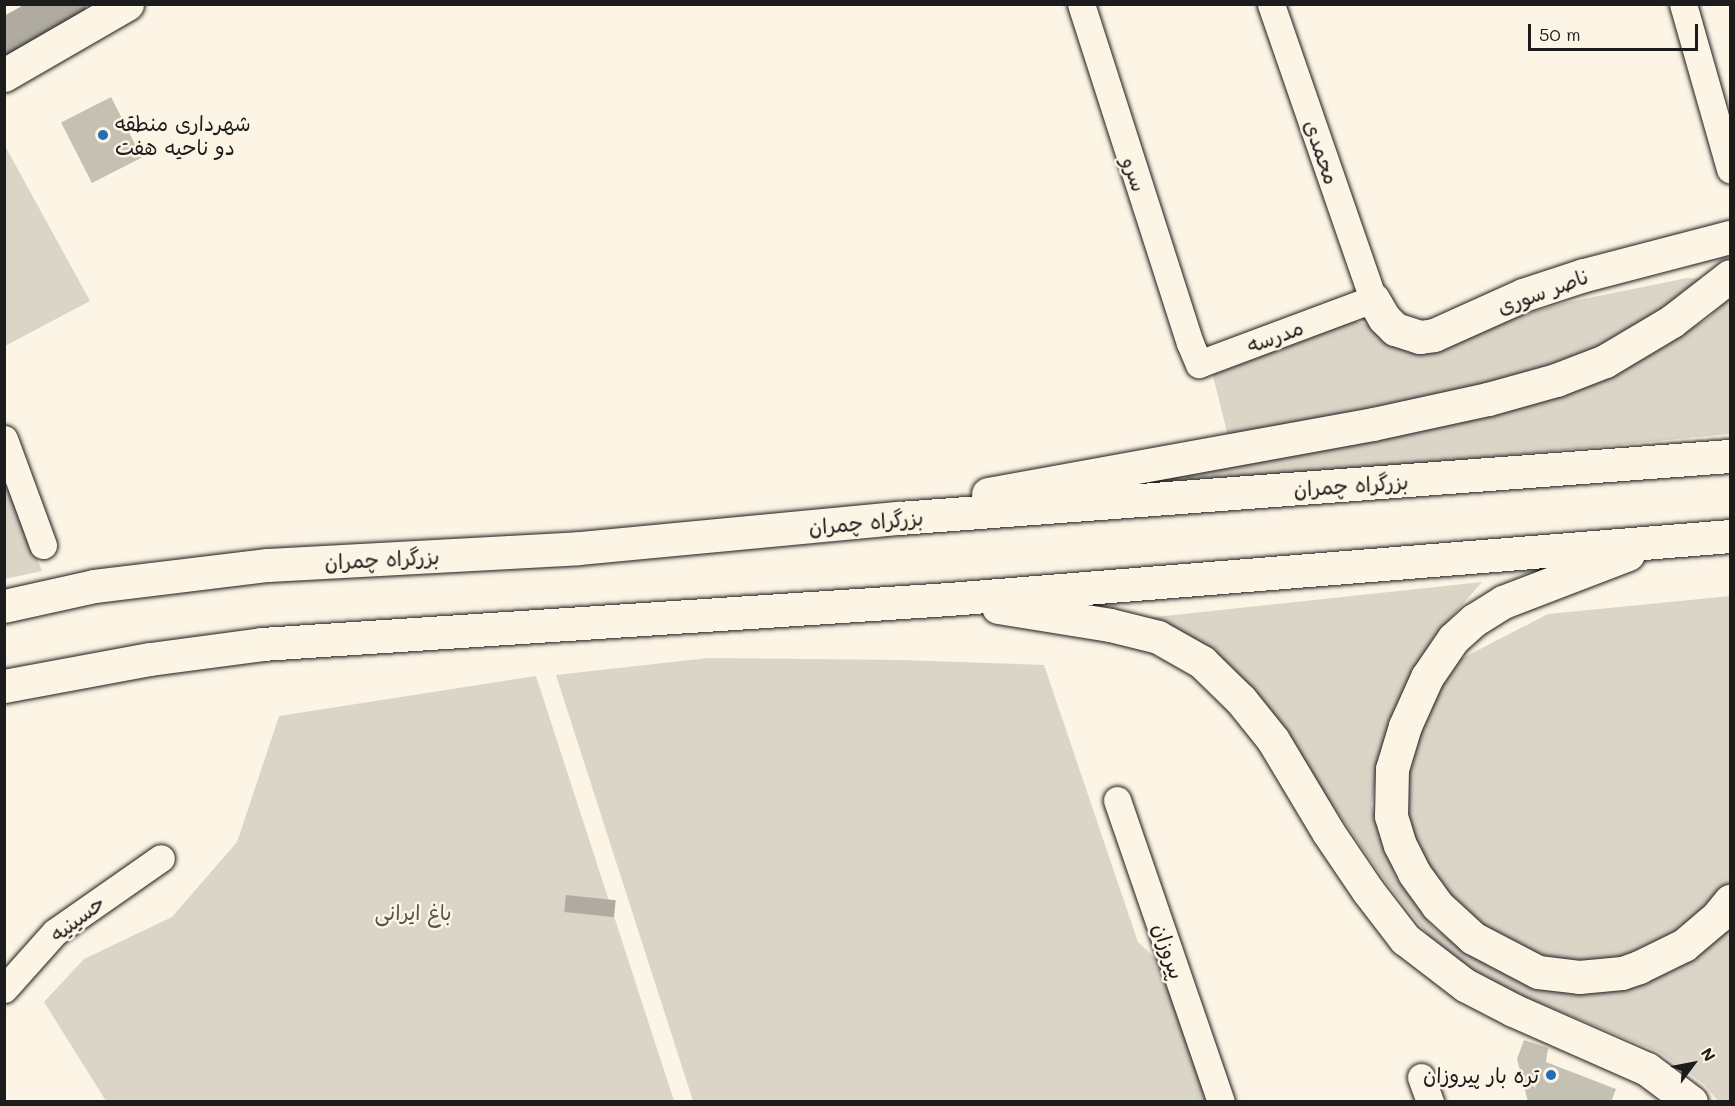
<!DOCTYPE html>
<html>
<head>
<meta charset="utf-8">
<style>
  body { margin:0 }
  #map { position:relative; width:1735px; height:1106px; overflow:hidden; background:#fcf5e5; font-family:Mali,"Playpen Sans Arabic",sans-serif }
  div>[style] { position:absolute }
  .green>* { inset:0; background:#dbd5c8 }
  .water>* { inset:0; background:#b0aba1; transform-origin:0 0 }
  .river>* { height:40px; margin:-20px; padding:0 20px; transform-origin:20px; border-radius:20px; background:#b0aba1 }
  .building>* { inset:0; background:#c4c0b3; transform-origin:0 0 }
  .roads { filter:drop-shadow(0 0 2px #1c1c1c) drop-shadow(0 0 2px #1c1c1c) }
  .street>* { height:27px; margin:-13.5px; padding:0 13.5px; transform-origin:13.5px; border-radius:13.5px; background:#fcf5e5 }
  .secondary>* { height:33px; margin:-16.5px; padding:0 16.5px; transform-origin:16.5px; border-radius:16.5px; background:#fcf5e5 }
  .highway>* { height:33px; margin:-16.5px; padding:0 16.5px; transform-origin:16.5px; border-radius:16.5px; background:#fcf5e5 }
  .dots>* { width:16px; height:16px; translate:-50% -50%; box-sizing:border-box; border:3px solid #fcf5e5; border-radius:50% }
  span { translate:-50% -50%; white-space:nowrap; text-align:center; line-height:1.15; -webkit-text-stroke:5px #fcf5e5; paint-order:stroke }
  .poi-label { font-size:21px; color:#1c1c1c }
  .left { translate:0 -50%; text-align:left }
  .right { translate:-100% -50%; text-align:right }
  .street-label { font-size:21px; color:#1c1c1c }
  .park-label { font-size:21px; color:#555450 }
  .frame { position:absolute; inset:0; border:6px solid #1c1c1c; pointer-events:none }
  .north { position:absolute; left:1663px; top:1034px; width:60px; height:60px; -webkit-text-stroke:4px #fcf5e5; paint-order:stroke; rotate:58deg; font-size:16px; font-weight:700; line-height:24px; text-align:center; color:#1c1c1c }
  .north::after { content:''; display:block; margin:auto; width:21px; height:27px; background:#1c1c1c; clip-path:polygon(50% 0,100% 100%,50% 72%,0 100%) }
  .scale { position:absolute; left:1528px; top:24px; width:170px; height:27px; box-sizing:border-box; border:3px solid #1c1c1c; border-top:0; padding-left:8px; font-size:18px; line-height:21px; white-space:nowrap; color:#1c1c1c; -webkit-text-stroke:4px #fcf5e5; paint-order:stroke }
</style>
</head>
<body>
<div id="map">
  <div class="green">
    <i style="clip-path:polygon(4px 144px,90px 301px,5px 346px,4px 346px)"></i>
    <i style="clip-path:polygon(1687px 278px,1706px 279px,1590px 355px,1475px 387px,1228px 436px,1213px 376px,1214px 365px,1345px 319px,1373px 326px,1499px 322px,1564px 303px)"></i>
    <i style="clip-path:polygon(1730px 298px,1730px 434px,1364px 469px,1184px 480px,1194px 465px,1664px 343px,1706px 320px)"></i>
    <i style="clip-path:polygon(4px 473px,42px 571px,5px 579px,4px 579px)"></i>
    <i style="clip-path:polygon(1482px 582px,1434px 637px,1407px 682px,1384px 739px,1371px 805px,1396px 877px,1434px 929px,1501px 972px,1557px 985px,1730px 918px,1730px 1101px,1718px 1101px,1705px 1085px,1659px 1052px,1498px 986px,1441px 951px,1386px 882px,1250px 686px,1219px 655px,1146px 618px)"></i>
    <i style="clip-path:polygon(1730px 596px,1730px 881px,1720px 898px,1668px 943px,1613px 965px,1554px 967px,1504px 944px,1460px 910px,1424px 861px,1405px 816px,1408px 751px,1434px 690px,1457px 661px,1548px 614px)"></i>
    <i style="clip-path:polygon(708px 658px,901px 660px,1044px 665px,1138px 942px,1164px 966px,1209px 1101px,693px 1101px,556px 675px)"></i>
    <i style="clip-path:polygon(536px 676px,674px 1101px,106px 1101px,44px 1002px,84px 959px,172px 917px,237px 842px,279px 716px)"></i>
  </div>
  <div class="water">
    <i style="left:566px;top:895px;width:50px;height:17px;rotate:6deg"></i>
  </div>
  <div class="river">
    <i style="left:4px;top:39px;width:71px;rotate:-29.4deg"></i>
  </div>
  <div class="building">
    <i style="left:111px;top:97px;width:68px;height:56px;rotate:63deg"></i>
    <i style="clip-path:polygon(1524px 1040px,1548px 1048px,1546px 1062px,1616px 1089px,1611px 1102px,1528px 1102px,1517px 1059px)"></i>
  </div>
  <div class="roads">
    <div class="street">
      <i style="left:1081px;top:4px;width:356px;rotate:72.2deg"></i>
      <i style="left:1190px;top:343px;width:23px;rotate:67deg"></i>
      <i style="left:1199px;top:364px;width:186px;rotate:-20.5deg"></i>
      <i style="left:1373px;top:299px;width:312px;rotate:-109.1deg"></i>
      <i style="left:1683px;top:4px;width:172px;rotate:74.1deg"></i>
      <i style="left:4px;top:439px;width:113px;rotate:69.8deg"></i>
      <i style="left:1117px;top:800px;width:319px;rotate:71deg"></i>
      <i style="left:4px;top:989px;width:76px;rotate:-48.2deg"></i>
      <i style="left:55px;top:932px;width:129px;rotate:-34.9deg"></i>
      <i style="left:1421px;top:1077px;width:27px;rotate:70deg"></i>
    </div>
    <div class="secondary">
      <i style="left:4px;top:75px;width:142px;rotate:-30deg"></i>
      <i style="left:1373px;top:299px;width:22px;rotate:60deg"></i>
      <i style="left:1384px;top:318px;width:16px;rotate:45deg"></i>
      <i style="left:1395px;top:329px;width:26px;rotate:18deg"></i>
      <i style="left:1420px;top:337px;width:14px;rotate:-8deg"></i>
      <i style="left:1434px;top:335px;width:98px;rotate:-24.2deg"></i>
      <i style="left:1523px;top:295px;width:64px;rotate:-18.2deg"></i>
      <i style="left:1584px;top:275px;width:151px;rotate:-14.6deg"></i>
    </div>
    <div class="highway">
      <i style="left:988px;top:494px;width:391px;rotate:-10.3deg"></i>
      <i style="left:1373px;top:424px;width:118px;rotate:-12.3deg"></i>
      <i style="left:1488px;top:399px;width:71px;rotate:-15.6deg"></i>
      <i style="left:1556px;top:380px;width:53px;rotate:-21.2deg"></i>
      <i style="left:1605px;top:361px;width:78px;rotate:-30.8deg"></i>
      <i style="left:1672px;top:321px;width:73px;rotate:-37.8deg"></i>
      <i style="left:1628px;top:554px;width:134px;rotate:159deg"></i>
      <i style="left:1503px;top:602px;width:34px;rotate:148deg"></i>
      <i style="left:1474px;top:620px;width:28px;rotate:138deg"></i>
      <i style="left:1453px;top:639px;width:46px;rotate:124.4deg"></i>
      <i style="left:1427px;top:677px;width:54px;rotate:114.2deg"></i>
      <i style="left:1405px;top:726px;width:45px;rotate:106.8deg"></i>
      <i style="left:1392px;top:769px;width:47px;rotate:91.2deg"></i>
      <i style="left:1391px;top:816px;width:30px;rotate:73deg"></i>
      <i style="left:1400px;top:845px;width:31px;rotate:63deg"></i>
      <i style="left:1414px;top:873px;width:39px;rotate:54deg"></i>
      <i style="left:1437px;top:905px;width:49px;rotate:42.5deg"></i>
      <i style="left:1473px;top:938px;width:73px;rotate:27.6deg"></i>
      <i style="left:1538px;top:972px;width:41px;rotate:7deg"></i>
      <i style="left:1579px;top:977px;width:43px;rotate:-5.3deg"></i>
      <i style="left:1622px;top:973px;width:18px;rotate:-19deg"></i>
      <i style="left:1639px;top:967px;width:50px;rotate:-26.1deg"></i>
      <i style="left:1684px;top:945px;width:43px;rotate:-40.3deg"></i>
      <i style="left:1717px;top:917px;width:21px;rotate:-51deg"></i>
      <i style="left:4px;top:606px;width:92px;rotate:-12.5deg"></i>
      <i style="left:94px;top:586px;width:175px;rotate:-6.9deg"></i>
      <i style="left:268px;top:565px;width:311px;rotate:-3.1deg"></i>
      <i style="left:579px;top:548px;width:321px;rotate:-5.4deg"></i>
      <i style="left:899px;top:518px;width:833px;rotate:-4.27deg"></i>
      <i style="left:998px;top:607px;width:113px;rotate:9.1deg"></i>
      <i style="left:1110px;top:625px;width:49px;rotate:14deg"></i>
      <i style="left:1158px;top:637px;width:51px;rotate:29.6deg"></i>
      <i style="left:1202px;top:662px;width:54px;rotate:44.3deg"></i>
      <i style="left:1241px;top:700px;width:51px;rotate:51.3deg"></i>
      <i style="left:1273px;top:740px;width:107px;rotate:59.1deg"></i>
      <i style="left:1328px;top:832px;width:71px;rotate:55.9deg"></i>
      <i style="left:1368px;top:891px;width:61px;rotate:52.4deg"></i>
      <i style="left:1405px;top:939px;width:76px;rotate:37.5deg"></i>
      <i style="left:1465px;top:985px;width:54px;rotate:27.5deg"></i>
      <i style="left:1513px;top:1010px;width:146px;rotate:23.8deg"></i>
      <i style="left:1647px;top:1069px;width:55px;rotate:36.9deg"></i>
      <i style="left:4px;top:686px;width:148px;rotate:-10.5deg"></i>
      <i style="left:150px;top:659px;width:113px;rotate:-7.6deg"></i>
      <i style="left:262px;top:644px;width:688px;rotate:-3.75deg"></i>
      <i style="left:949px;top:599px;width:784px;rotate:-4.61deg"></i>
    </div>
  </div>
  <div class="dots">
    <i style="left:103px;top:135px;background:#1f6fb2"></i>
    <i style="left:1551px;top:1075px;background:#1f6fb2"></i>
  </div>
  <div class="poi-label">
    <span class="left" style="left:115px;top:135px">شهرداری منطقه<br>دو ناحیه هفت</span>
    <span class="right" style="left:1539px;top:1075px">تره بار پیروزان</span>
  </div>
  <div class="street-label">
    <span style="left:1322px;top:152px;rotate:71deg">محمدی</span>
    <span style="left:1135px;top:174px;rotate:72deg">سرو</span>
    <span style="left:1543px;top:291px;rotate:-20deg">ناصر سوری</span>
    <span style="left:1275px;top:336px;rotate:-20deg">مدرسه</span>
    <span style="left:1351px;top:485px;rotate:-4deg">بزرگراه چمران</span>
    <span style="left:866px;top:522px;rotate:-5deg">بزرگراه چمران</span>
    <span style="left:382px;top:559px;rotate:-3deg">بزرگراه چمران</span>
    <span style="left:77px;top:918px;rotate:-37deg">حسینیه</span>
    <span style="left:1169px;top:951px;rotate:71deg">پیروزان</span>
  </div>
  <div class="park-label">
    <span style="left:413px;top:912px">باغ ایرانی</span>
  </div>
  <div class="frame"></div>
  <div class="north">N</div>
  <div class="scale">50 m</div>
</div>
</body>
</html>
